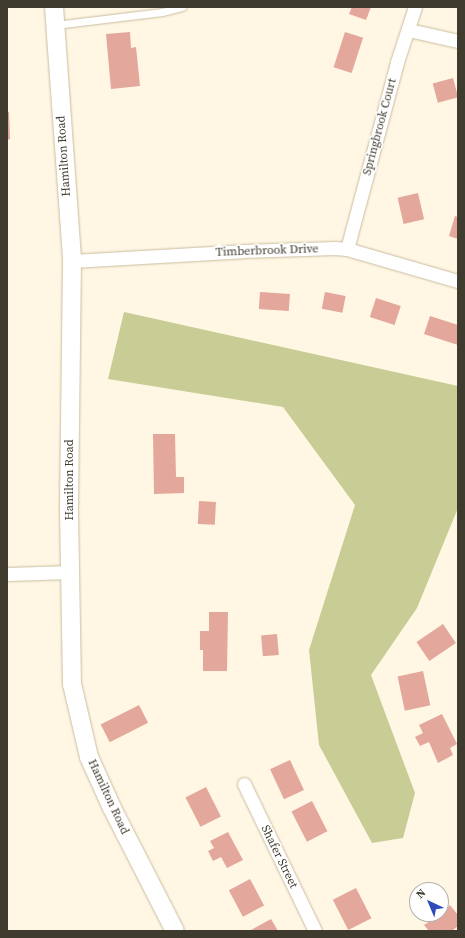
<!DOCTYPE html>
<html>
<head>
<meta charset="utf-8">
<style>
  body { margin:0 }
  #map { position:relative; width:465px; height:938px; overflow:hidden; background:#fff7e4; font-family:"Source Serif 4",serif }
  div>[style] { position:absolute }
  .forest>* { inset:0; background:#c8cd95 }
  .building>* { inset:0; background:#e3a79b; transform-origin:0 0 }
  .roads { filter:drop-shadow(0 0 1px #cabd9f) drop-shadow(0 0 1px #cabd9f) }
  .lane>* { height:7px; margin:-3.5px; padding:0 3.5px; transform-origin:3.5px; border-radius:3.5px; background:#fff }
  .street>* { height:13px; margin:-6.5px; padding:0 6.5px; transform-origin:6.5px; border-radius:6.5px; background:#fff }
  .secondary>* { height:18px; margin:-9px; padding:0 9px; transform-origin:9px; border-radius:9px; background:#fff }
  span { translate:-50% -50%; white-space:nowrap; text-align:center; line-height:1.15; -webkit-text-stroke:3.5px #fff; paint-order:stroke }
  .street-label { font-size:12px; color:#403b2f }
  .frame { position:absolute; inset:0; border:8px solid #403b2f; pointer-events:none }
  .north { position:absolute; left:409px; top:882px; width:40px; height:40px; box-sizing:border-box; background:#fff; border:1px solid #b3b1ac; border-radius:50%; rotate:316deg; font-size:11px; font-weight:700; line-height:16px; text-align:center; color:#403b2f }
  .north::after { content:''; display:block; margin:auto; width:14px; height:18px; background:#314abb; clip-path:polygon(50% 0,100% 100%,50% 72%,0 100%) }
</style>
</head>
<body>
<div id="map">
  <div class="forest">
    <i style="clip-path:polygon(124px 312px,458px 386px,458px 508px,417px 608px,371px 675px,415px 793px,403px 838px,372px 843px,319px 745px,309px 650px,355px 505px,283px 407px,108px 379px)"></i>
  </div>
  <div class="building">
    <i style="clip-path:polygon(352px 7px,371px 7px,366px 20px,349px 14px)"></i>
    <i style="clip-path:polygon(130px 32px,131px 48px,136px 47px,140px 86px,111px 89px,106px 34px)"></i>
    <i style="left:345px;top:32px;width:19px;height:37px;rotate:18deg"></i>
    <i style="left:453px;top:78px;width:20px;height:21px;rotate:75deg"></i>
    <i style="clip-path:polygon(7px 112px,9px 112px,10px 139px,7px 140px)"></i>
    <i style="left:418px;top:193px;width:27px;height:21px;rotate:77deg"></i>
    <i style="clip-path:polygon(455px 216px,458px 217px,458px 239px,449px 236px)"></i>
    <i style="left:260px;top:292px;width:30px;height:17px;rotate:4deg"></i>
    <i style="left:325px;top:292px;width:21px;height:17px;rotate:11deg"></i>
    <i style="left:376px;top:298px;width:26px;height:20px;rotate:18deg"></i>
    <i style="clip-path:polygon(430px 316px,458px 325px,458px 345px,424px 334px)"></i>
    <i style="clip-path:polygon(153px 434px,175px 434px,176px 477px,184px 477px,184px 493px,154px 494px)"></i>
    <i style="left:199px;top:501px;width:17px;height:23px;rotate:3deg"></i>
    <i style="clip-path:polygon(209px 612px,228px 612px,227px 671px,203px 671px,203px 650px,200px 650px,200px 631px,209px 631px)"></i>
    <i style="left:443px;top:624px;width:23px;height:32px;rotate:56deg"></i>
    <i style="left:277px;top:634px;width:21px;height:16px;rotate:85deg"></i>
    <i style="left:423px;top:671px;width:35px;height:26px;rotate:78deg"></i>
    <i style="left:139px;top:705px;width:20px;height:43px;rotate:63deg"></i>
    <i style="clip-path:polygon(442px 714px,457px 744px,450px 748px,453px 755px,438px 763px,429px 742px,420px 746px,415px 737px,423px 733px,419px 725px)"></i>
    <i style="left:290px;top:760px;width:33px;height:22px;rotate:65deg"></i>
    <i style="left:206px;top:787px;width:33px;height:23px;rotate:63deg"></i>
    <i style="left:312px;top:801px;width:34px;height:23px;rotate:63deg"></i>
    <i style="clip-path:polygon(228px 832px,243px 860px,227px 868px,221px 857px,213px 861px,208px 851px,214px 848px,210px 841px)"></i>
    <i style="left:250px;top:879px;width:30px;height:24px;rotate:62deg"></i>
    <i style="left:356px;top:888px;width:34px;height:26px;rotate:63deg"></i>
    <i style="clip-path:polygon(450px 905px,458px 915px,458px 926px,452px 931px,429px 931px,424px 925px,441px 914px)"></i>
    <i style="clip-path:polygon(271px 919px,278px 931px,249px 931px)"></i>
  </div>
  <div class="roads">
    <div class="lane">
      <i style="left:55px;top:25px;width:108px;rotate:-6.9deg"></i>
      <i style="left:162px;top:12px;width:21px;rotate:-14deg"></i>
    </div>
    <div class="street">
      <i style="left:409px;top:30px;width:50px;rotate:12.7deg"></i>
      <i style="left:347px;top:249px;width:194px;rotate:-75deg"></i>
      <i style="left:397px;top:62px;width:58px;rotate:-71.9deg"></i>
      <i style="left:72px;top:261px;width:171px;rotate:-3.3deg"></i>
      <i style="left:243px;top:251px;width:92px;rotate:-1.9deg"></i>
      <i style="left:335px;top:248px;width:12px;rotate:5deg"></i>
      <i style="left:347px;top:249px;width:116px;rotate:16.1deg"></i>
      <i style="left:7px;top:574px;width:64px;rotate:-1.8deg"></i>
      <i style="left:244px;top:784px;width:163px;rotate:64.2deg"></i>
    </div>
    <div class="secondary">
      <i style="left:54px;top:7px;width:255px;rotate:85.9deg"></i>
      <i style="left:72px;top:261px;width:251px;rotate:90.7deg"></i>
      <i style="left:69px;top:512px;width:172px;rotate:89deg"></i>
      <i style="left:72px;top:684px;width:75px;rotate:76.9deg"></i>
      <i style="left:89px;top:757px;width:56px;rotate:65.7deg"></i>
      <i style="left:112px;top:808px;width:138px;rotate:62.9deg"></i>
    </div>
  </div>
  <div class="street-label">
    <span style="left:380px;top:127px;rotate:-75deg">Springbrook Court</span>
    <span style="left:64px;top:156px;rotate:-94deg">Hamilton Road</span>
    <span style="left:267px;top:251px;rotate:-2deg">Timberbrook Drive</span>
    <span style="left:70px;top:480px;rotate:-90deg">Hamilton Road</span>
    <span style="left:108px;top:797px;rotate:65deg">Hamilton Road</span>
    <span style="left:279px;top:857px;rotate:64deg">Shafer Street</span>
  </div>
  <div class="frame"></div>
  <div class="north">N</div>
</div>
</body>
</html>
